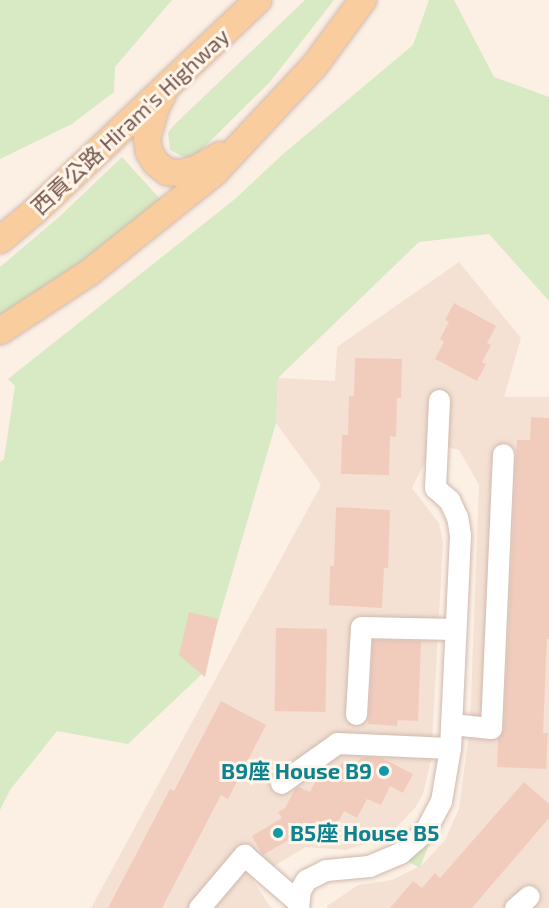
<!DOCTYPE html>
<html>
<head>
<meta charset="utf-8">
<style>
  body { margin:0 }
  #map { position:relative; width:549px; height:908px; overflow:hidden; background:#fcf0e5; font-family:"Exo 2","Noto Sans TC",sans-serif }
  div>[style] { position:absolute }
  .residential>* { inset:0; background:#f4e1d3 }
  .green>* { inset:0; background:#d7eac3 }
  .building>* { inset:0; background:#f1ccbd; transform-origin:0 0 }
  .roads { filter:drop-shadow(0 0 2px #d0b9ae) drop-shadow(0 0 2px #d0b9ae) }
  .minor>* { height:21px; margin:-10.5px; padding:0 10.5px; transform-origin:10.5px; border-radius:10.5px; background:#fff }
  .major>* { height:26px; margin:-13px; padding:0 13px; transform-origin:13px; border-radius:13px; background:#facd9e }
  .dots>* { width:16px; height:16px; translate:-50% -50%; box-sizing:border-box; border:3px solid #fff5eb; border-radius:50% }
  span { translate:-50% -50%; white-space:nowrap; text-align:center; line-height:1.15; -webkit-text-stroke:6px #fff5eb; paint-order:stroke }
  .street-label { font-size:22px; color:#75554a }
  .culture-label { font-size:22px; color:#0d838f; font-weight:700 }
  .right { translate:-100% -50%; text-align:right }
  .left { translate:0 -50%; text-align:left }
</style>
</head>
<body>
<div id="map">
  <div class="residential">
    <i style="clip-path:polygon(459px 262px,521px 338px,504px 397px,549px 397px,549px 908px,327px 908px,327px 906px,358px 885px,392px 880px,422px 865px,445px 840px,459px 809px,470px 726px,479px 485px,459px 450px,447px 447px,429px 454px,412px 488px,439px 523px,443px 542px,431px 761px,423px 794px,415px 808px,392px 832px,378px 840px,346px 850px,306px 847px,252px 879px,271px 908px,91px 908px,321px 485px,276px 423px,278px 378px,335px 381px,337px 347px)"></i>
  </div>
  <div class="green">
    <i style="clip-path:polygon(0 0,172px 0,115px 67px,114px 92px,72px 124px,0 159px)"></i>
    <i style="clip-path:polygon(305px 0,334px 0,270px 82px,195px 156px,186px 158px,170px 150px,168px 133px,173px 126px)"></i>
    <i style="clip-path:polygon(429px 0,454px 0,494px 77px,549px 97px,549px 301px,489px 234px,419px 242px,278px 378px,276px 423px,203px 673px,128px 744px,57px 731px,10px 790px,0 810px,0 462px,4px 459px,15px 386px,8px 379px,235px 199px,283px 154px,413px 45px)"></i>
    <i style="clip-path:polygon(122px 157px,162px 201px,63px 278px,0 318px,0 267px,59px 217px)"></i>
    <i style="clip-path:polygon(405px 835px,430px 841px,420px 868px,401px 858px)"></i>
  </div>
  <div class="building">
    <i style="clip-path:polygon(454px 303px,496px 326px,487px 343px,491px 345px,482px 362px,486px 364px,477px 381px,435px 359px,444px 342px,440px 339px,449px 322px,445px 320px)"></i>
    <i style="clip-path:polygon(355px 358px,402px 359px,401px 398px,397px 398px,396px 437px,390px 436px,389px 475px,341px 474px,342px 435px,348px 435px,349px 396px,354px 396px)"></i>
    <i style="clip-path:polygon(531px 417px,549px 418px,549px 639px,547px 639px,543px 733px,548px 733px,546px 769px,497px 767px,498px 738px,504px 729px,517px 440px,530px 440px)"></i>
    <i style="clip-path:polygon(336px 507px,390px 510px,388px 568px,384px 568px,382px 608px,329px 605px,330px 566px,334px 566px)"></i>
    <i style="clip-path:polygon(189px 612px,218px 619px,205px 677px,179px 655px)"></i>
    <i style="left:276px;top:628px;width:51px;height:83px;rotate:1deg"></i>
    <i style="clip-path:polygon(373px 640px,421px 641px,418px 721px,398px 720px,397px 726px,368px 724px)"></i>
    <i style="clip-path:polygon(221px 701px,266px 725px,228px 799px,221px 795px,162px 908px,108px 908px,170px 789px,174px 791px)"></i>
    <i style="clip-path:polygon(361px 757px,382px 758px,413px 774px,403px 793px,390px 786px,381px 805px,367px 799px,357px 818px,344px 811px,334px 830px,319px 822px,263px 855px,252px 836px,282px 818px,278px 812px,285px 808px,295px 789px,298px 787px,310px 792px,319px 774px,333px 780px,343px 761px,355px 768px)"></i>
    <i style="clip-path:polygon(524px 782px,549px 804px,549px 818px,472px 908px,390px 908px,413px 881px,422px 888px,435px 873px,440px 878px)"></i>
  </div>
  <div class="roads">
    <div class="minor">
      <i style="left:356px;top:714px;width:87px;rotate:-86.7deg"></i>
      <i style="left:361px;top:627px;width:94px;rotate:1.2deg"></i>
      <i style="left:451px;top:724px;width:40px;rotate:5.7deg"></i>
      <i style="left:491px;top:728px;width:274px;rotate:-87.5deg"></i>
      <i style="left:281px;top:783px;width:69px;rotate:-35.5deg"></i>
      <i style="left:337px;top:743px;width:113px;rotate:2.5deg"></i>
      <i style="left:199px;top:908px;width:70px;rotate:-49.7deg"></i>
      <i style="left:244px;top:855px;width:70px;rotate:41deg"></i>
      <i style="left:298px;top:908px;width:18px;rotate:-84deg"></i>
      <i style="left:300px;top:890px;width:12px;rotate:-59deg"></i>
      <i style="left:306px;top:880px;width:22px;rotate:-27deg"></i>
      <i style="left:326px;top:870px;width:43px;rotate:-5.3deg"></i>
      <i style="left:369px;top:866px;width:34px;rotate:-23deg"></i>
      <i style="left:400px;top:853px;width:33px;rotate:-41deg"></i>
      <i style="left:425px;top:831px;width:34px;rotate:-62deg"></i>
      <i style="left:441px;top:801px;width:54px;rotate:-80.4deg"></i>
      <i style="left:450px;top:748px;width:213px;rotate:-87.3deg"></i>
      <i style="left:460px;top:535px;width:18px;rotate:-99deg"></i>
      <i style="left:457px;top:517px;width:19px;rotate:-115deg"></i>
      <i style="left:449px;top:500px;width:18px;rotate:-139deg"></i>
      <i style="left:435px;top:488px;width:88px;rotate:-87.4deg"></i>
      <i style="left:515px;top:908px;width:18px;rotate:-41deg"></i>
    </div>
    <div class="major">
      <i style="left:162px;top:96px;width:13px;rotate:119deg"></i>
      <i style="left:156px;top:107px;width:32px;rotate:106deg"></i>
      <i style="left:147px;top:138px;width:14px;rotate:82deg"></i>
      <i style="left:149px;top:152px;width:13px;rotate:58deg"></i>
      <i style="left:156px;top:163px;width:14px;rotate:39deg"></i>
      <i style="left:167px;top:172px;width:14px;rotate:4deg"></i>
      <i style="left:181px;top:173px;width:16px;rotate:-15deg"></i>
      <i style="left:196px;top:169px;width:28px;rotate:-30deg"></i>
      <i style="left:0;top:240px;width:45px;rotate:-39.6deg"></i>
      <i style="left:35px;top:211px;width:307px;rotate:-43.4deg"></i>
      <i style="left:0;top:331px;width:108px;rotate:-33.2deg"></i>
      <i style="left:90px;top:272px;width:159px;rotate:-38.6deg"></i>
      <i style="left:214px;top:173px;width:148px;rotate:-46.9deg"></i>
      <i style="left:315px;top:65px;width:81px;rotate:-53.6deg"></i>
    </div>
  </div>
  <div class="dots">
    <i style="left:384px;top:771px;background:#0f9aa8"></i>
    <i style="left:278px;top:833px;background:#0f9aa8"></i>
  </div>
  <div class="street-label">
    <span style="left:130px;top:121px;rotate:-43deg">西貢公路 Hiram's Highway</span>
  </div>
  <div class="culture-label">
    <span class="right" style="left:372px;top:771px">B9座 House B9</span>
    <span class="left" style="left:290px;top:833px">B5座 House B5</span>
  </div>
</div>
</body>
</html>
